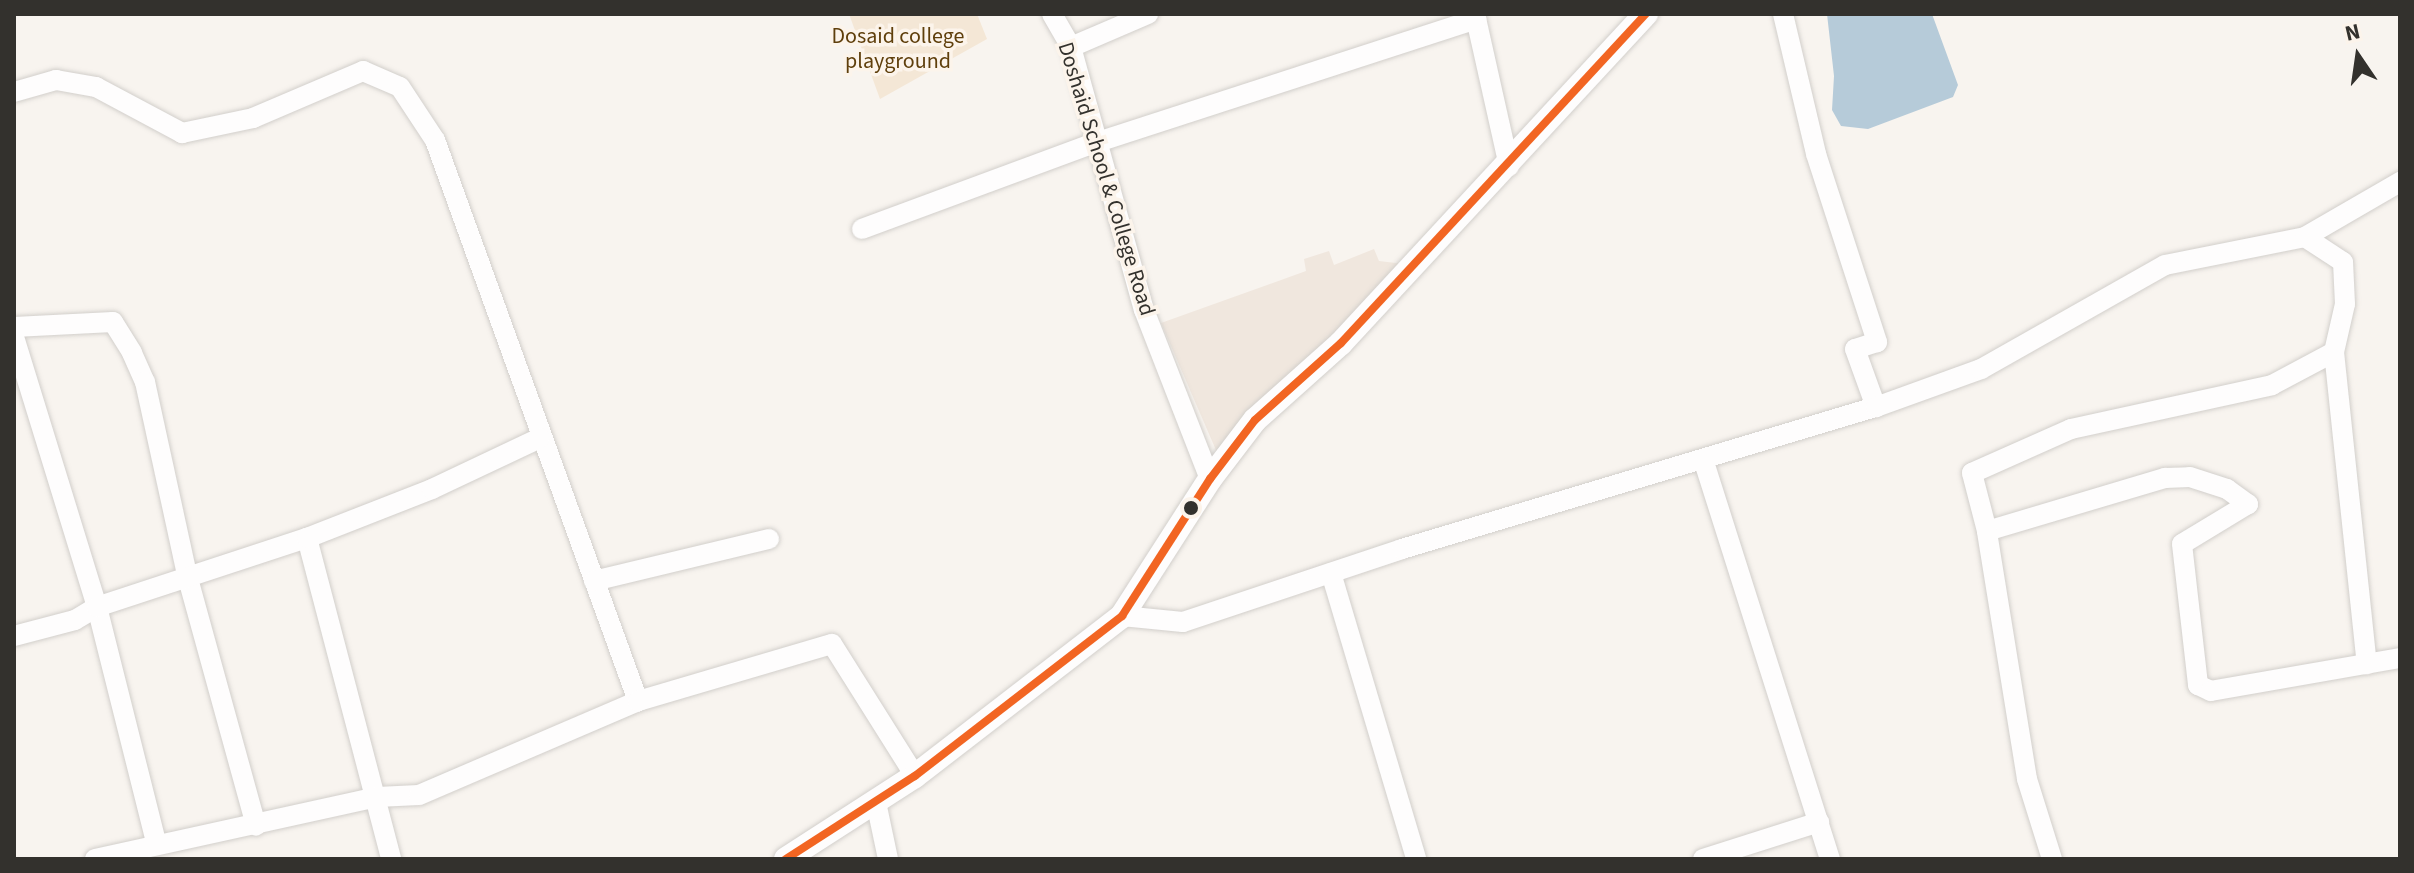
<!DOCTYPE html>
<html>
<head>
<meta charset="utf-8">
<style>
  body { margin:0 }
  #map { position:relative; width:2414px; height:873px; overflow:hidden; background:#f8f4ef; font-family:"Source Sans 3",sans-serif }
  div>[style] { position:absolute }
  .built>* { inset:0; background:#f0e7de }
  .green>* { inset:0; background:#f4e7d6 }
  .water>* { inset:0; background:#b6cbd9 }
  .roads { filter:drop-shadow(0 0 2px #d2cfcb) drop-shadow(0 0 2px #d2cfcb) }
  .minor>* { height:20px; margin:-10px; padding:0 10px; transform-origin:10px; border-radius:10px; background:#fefdfd }
  .major>* { height:24px; margin:-12px; padding:0 12px; transform-origin:12px; border-radius:12px; background:#fefdfd }
  .bus-1>* { height:8px; margin:-4px; padding:0 4px; transform-origin:4px; border-radius:4px; background:#f26522 }
  .dots>* { width:22px; height:22px; translate:-50% -50%; box-sizing:border-box; border:4px solid #fcf4eb; border-radius:50% }
  span { translate:-50% -50%; white-space:nowrap; text-align:center; line-height:1.15; -webkit-text-stroke:7px #fcf4eb; paint-order:stroke }
  .park-label { font-size:22px; color:#5f3f0c }
  .street-label { font-size:22px; color:#33312d }
  .frame { position:absolute; inset:0; border:16px solid #33312d; pointer-events:none }
  .north { position:absolute; left:2318px; top:16px; width:80px; height:80px; -webkit-text-stroke:6px #fcf4eb; paint-order:stroke; rotate:347deg; font-size:22px; font-weight:700; line-height:32px; text-align:center; color:#33312d }
  .north::after { content:''; display:block; margin:auto; width:28px; height:36px; background:#33312d; clip-path:polygon(50% 0,100% 100%,50% 72%,0 100%) }
</style>
</head>
<body>
<div id="map">
  <div class="built">
    <i style="clip-path:polygon(1374px 249px,1379px 261px,1404px 264px,1222px 464px,1161px 323px,1306px 271px,1304px 259px,1329px 251px,1334px 265px)"></i>
  </div>
  <div class="green">
    <i style="clip-path:polygon(849px 14px,977px 14px,987px 39px,880px 99px)"></i>
  </div>
  <div class="water">
    <i style="clip-path:polygon(1827px 14px,1932px 14px,1958px 85px,1953px 97px,1868px 129px,1841px 126px,1832px 110px,1834px 76px)"></i>
  </div>
  <div class="roads">
    <div class="minor">
      <i style="left:1052px;top:14px;width:38px;rotate:60deg"></i>
      <i style="left:1071px;top:47px;width:273px;rotate:74.5deg"></i>
      <i style="left:1144px;top:310px;width:181px;rotate:68.7deg"></i>
      <i style="left:1475px;top:14px;width:156px;rotate:77.4deg"></i>
      <i style="left:1783px;top:14px;width:144px;rotate:76.7deg"></i>
      <i style="left:1816px;top:154px;width:198px;rotate:72deg"></i>
      <i style="left:1877px;top:342px;width:23px;rotate:162deg"></i>
      <i style="left:1855px;top:349px;width:62px;rotate:70.1deg"></i>
      <i style="left:1071px;top:47px;width:84px;rotate:-23.2deg"></i>
      <i style="left:14px;top:92px;width:44px;rotate:-15.9deg"></i>
      <i style="left:56px;top:80px;width:41px;rotate:9.9deg"></i>
      <i style="left:96px;top:87px;width:98px;rotate:28.1deg"></i>
      <i style="left:182px;top:133px;width:73px;rotate:-11.9deg"></i>
      <i style="left:253px;top:118px;width:120px;rotate:-23.1deg"></i>
      <i style="left:363px;top:71px;width:40px;rotate:23.4deg"></i>
      <i style="left:400px;top:87px;width:64px;rotate:56.6deg"></i>
      <i style="left:435px;top:140px;width:597px;rotate:70.11deg"></i>
      <i style="left:862px;top:229px;width:248px;rotate:-20.3deg"></i>
      <i style="left:1095px;top:143px;width:401px;rotate:-18deg"></i>
      <i style="left:14px;top:327px;width:99px;rotate:-2.9deg"></i>
      <i style="left:113px;top:322px;width:36px;rotate:58deg"></i>
      <i style="left:132px;top:353px;width:32px;rotate:66deg"></i>
      <i style="left:145px;top:382px;width:198px;rotate:77.7deg"></i>
      <i style="left:187px;top:575px;width:260px;rotate:74.6deg"></i>
      <i style="left:14px;top:337px;width:282px;rotate:72.9deg"></i>
      <i style="left:97px;top:607px;width:242px;rotate:75.9deg"></i>
      <i style="left:2334px;top:352px;width:314px;rotate:84deg"></i>
      <i style="left:1704px;top:462px;width:417px;rotate:72.4deg"></i>
      <i style="left:1987px;top:531px;width:186px;rotate:-16.6deg"></i>
      <i style="left:2165px;top:478px;width:25px;rotate:-2deg"></i>
      <i style="left:2190px;top:477px;width:39px;rotate:18deg"></i>
      <i style="left:2227px;top:489px;width:26px;rotate:36deg"></i>
      <i style="left:2248px;top:504px;width:77px;rotate:148.8deg"></i>
      <i style="left:2182px;top:544px;width:142px;rotate:83.5deg"></i>
      <i style="left:2198px;top:685px;width:14px;rotate:25deg"></i>
      <i style="left:2211px;top:691px;width:192px;rotate:-9.9deg"></i>
      <i style="left:307px;top:538px;width:332px;rotate:75.3deg"></i>
      <i style="left:1331px;top:573px;width:298px;rotate:73.4deg"></i>
      <i style="left:594px;top:581px;width:180px;rotate:-13.5deg"></i>
      <i style="left:1122px;top:616px;width:61px;rotate:5.6deg"></i>
      <i style="left:1183px;top:622px;width:231px;rotate:-18.4deg"></i>
      <i style="left:1402px;top:549px;width:495px;rotate:-16.7deg"></i>
      <i style="left:1876px;top:407px;width:112px;rotate:-19.9deg"></i>
      <i style="left:1981px;top:369px;width:211px;rotate:-29.5deg"></i>
      <i style="left:2165px;top:265px;width:143px;rotate:-11.3deg"></i>
      <i style="left:2305px;top:237px;width:110px;rotate:-30.1deg"></i>
      <i style="left:14px;top:636px;width:63px;rotate:-14.7deg"></i>
      <i style="left:75px;top:620px;width:26px;rotate:-31deg"></i>
      <i style="left:97px;top:607px;width:221px;rotate:-18.2deg"></i>
      <i style="left:307px;top:538px;width:134px;rotate:-21.4deg"></i>
      <i style="left:432px;top:489px;width:119px;rotate:-25.3deg"></i>
      <i style="left:876px;top:802px;width:58px;rotate:78.1deg"></i>
      <i style="left:95px;top:859px;width:289px;rotate:-12.4deg"></i>
      <i style="left:377px;top:797px;width:42px;rotate:-2.7deg"></i>
      <i style="left:419px;top:795px;width:238px;rotate:-23.2deg"></i>
      <i style="left:638px;top:701px;width:202px;rotate:-16.4deg"></i>
      <i style="left:832px;top:644px;width:156px;rotate:57.8deg"></i>
      <i style="left:1703px;top:859px;width:122px;rotate:-17.7deg"></i>
      <i style="left:2052px;top:859px;width:84px;rotate:-107.4deg"></i>
      <i style="left:2027px;top:779px;width:251px;rotate:-99.2deg"></i>
      <i style="left:1987px;top:531px;width:60px;rotate:-104.5deg"></i>
      <i style="left:1972px;top:473px;width:108px;rotate:-24deg"></i>
      <i style="left:2071px;top:429px;width:206px;rotate:-12.3deg"></i>
      <i style="left:2272px;top:385px;width:70px;rotate:-28deg"></i>
      <i style="left:2334px;top:352px;width:49px;rotate:-77.1deg"></i>
      <i style="left:2345px;top:304px;width:42px;rotate:-92.7deg"></i>
      <i style="left:2343px;top:262px;width:45px;rotate:-146.7deg"></i>
    </div>
    <div class="major">
      <i style="left:786px;top:859px;width:153px;rotate:-32.8deg"></i>
      <i style="left:915px;top:776px;width:262px;rotate:-37.7deg"></i>
      <i style="left:1122px;top:616px;width:163px;rotate:-57.3deg"></i>
      <i style="left:1210px;top:479px;width:74px;rotate:-52.7deg"></i>
      <i style="left:1255px;top:420px;width:115px;rotate:-41.8deg"></i>
      <i style="left:1341px;top:343px;width:449px;rotate:-47.2deg"></i>
    </div>
  </div>
  <div class="bus-1">
    <i style="left:786px;top:859px;width:153px;rotate:-32.8deg"></i>
    <i style="left:915px;top:776px;width:262px;rotate:-37.7deg"></i>
    <i style="left:1122px;top:616px;width:163px;rotate:-57.3deg"></i>
    <i style="left:1210px;top:479px;width:74px;rotate:-52.7deg"></i>
    <i style="left:1255px;top:420px;width:115px;rotate:-41.8deg"></i>
    <i style="left:1341px;top:343px;width:449px;rotate:-47.2deg"></i>
  </div>
  <div class="dots">
    <i style="left:1191px;top:508px;background:#33312d"></i>
  </div>
  <div class="park-label">
    <span style="left:898px;top:49px">Dosaid college<br>playground</span>
  </div>
  <div class="street-label">
    <span style="left:1106px;top:179px;rotate:73deg">Doshaid School &amp; College Road</span>
  </div>
  <div class="frame"></div>
  <div class="north">N</div>
</div>
</body>
</html>
